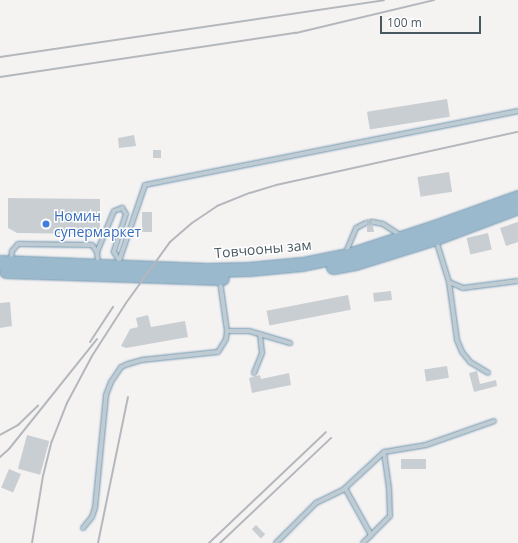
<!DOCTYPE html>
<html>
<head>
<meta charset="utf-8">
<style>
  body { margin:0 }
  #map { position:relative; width:518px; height:543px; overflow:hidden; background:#f5f2f2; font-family:"Open Sans",sans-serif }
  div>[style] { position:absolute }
  .building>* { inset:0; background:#c9ced2; transform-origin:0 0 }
  .roads { filter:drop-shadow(0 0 1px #7197b1) drop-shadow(0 0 1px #7197b1) }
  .service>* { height:4px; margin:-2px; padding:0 2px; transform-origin:2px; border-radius:2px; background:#bfccd3 }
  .trunk>* { height:13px; margin:-6.5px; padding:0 6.5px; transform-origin:6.5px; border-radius:6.5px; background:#9bb9cc }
  .rail>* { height:2px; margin:-1px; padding:0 1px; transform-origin:1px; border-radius:1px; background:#b4b8bd }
  .dots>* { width:11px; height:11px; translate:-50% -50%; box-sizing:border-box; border:2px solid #fff; border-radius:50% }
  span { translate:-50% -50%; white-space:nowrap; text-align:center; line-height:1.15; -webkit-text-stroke:3px #fff; paint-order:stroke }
  .shop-label { font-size:14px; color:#366cbe }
  .left { translate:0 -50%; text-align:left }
  .street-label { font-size:14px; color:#485962 }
  .scale { position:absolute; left:380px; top:16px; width:101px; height:18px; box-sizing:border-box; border:2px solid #485962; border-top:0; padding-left:5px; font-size:12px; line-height:14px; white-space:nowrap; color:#485962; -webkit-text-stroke:3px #fff; paint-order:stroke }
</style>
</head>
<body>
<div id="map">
  <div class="building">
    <i style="left:447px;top:99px;width:18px;height:81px;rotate:81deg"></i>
    <i style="clip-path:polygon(134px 135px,136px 146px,119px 148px,118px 138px)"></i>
    <i style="left:153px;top:150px;width:8px;height:8px"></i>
    <i style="left:449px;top:172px;width:20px;height:32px;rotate:81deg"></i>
    <i style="clip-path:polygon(8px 198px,100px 199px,100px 229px,91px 234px,17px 233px,8px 228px)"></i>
    <i style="left:142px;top:212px;width:10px;height:20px"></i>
    <i style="clip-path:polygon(373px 218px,370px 223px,373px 226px,374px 232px,367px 232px,367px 227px,369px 223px,366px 219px)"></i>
    <i style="clip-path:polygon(518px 222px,518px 242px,506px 246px,500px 228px)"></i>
    <i style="left:488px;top:233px;width:17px;height:22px;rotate:77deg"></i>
    <i style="left:391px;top:291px;width:9px;height:18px;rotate:84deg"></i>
    <i style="left:348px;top:295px;width:15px;height:83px;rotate:79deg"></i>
    <i style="clip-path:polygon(10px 302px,12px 326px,0 328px,0 303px)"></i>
    <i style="clip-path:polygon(148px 315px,151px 327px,185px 321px,188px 337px,126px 348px,121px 346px,130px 329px,138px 327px,136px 318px)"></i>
    <i style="left:447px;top:366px;width:12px;height:23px;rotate:81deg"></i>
    <i style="clip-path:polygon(477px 371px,480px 384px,496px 380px,497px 386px,474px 392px,469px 373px)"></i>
    <i style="clip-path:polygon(289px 373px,291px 385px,252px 393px,249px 378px,260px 375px,261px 379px)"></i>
    <i style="left:27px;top:435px;width:23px;height:35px;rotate:15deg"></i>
    <i style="left:401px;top:459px;width:25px;height:10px"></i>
    <i style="left:9px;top:469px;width:13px;height:20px;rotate:23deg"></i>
    <i style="left:256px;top:525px;width:13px;height:6px;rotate:45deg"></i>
  </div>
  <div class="roads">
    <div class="service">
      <i style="left:373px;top:222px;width:10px;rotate:11deg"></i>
      <i style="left:383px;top:224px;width:20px;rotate:33deg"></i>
      <i style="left:436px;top:240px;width:44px;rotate:72.8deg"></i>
      <i style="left:449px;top:282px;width:59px;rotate:82.1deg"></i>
      <i style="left:457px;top:340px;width:13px;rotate:67deg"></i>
      <i style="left:462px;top:352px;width:13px;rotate:51deg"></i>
      <i style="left:470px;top:362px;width:21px;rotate:31deg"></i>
      <i style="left:97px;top:252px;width:44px;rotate:-67.5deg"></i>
      <i style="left:114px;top:211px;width:9px;rotate:-21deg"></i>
      <i style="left:122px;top:208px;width:7px;rotate:56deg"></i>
      <i style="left:126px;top:214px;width:40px;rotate:108deg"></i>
      <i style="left:114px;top:252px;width:9px;rotate:58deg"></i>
      <i style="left:346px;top:252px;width:26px;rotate:-67deg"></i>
      <i style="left:356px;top:228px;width:11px;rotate:-27deg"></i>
      <i style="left:11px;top:260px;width:9px;rotate:-84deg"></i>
      <i style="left:12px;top:251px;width:9px;rotate:-49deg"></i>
      <i style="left:18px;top:244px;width:74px;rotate:0.8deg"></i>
      <i style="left:92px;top:245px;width:9px;rotate:54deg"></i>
      <i style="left:97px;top:252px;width:11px;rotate:85deg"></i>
      <i style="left:118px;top:264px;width:83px;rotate:-71.1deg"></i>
      <i style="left:145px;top:185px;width:380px;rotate:-11.2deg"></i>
      <i style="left:449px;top:282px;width:15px;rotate:23deg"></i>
      <i style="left:463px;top:288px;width:55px;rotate:-7.3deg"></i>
      <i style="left:227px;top:331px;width:22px"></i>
      <i style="left:249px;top:331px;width:43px;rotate:16.3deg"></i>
      <i style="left:254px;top:373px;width:22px;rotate:-68deg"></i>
      <i style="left:262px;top:353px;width:19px;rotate:-96deg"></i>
      <i style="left:345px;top:488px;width:54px;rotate:61deg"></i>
      <i style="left:83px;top:528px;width:14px;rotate:-51deg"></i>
      <i style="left:92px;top:517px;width:9px;rotate:-72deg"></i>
      <i style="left:95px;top:508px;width:114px;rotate:-84.4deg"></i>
      <i style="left:106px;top:395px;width:14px;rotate:-69deg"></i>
      <i style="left:111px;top:382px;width:18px;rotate:-56deg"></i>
      <i style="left:121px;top:367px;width:8px;rotate:-23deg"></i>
      <i style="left:128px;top:364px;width:15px;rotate:-16deg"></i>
      <i style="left:142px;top:360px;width:76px;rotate:-6deg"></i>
      <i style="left:218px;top:352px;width:15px;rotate:-58deg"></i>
      <i style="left:226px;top:339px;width:8px;rotate:-83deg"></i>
      <i style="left:227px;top:331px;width:50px;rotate:-98deg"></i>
      <i style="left:276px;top:543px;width:57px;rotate:-45deg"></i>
      <i style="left:316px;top:503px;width:30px;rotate:-26deg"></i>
      <i style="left:343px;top:490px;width:56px;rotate:-42.8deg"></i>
      <i style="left:384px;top:452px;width:43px;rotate:-9.5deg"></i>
      <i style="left:426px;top:445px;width:72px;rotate:-19.4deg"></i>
      <i style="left:363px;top:543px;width:38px;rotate:-45deg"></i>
      <i style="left:390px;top:516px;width:28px;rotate:-92deg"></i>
      <i style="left:389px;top:488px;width:36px;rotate:-98deg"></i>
    </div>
    <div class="trunk">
      <i style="left:0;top:262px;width:207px;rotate:2.2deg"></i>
      <i style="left:207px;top:270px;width:42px;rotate:-1.4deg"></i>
      <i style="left:249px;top:269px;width:53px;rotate:-5.4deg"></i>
      <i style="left:302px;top:264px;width:51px;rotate:-11.3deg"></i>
      <i style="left:352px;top:254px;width:86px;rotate:-18.2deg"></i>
      <i style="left:434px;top:227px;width:89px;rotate:-19.7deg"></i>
      <i style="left:333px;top:267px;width:22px;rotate:-10deg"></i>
      <i style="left:355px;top:263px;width:85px;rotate:-17.2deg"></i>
      <i style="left:436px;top:238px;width:88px;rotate:-20.7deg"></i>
      <i style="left:6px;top:271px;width:216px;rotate:1.9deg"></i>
    </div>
  </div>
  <div class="rail">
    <i style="left:0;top:57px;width:388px;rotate:-8.4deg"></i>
    <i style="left:0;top:77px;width:299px;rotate:-8.5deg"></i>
    <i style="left:296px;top:33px;width:142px;rotate:-13.4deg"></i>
    <i style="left:90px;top:342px;width:42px;rotate:-56.7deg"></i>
    <i style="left:0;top:435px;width:21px;rotate:-29deg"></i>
    <i style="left:18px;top:425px;width:28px;rotate:-44deg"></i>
    <i style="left:0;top:457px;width:12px;rotate:-42deg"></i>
    <i style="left:9px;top:449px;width:141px;rotate:-51.3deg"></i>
    <i style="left:32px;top:543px;width:68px;rotate:-80.7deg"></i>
    <i style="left:43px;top:476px;width:36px;rotate:-76deg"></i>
    <i style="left:52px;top:441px;width:41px;rotate:-68.5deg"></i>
    <i style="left:67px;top:403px;width:53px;rotate:-62deg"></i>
    <i style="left:92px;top:356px;width:63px;rotate:-57.3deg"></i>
    <i style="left:126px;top:303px;width:75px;rotate:-54.2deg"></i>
    <i style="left:170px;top:242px;width:29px;rotate:-41deg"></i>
    <i style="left:192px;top:223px;width:30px;rotate:-34deg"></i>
    <i style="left:217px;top:206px;width:35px;rotate:-22deg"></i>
    <i style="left:250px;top:193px;width:27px;rotate:-17deg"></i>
    <i style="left:276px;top:185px;width:248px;rotate:-12.4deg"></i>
    <i style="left:98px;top:543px;width:149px;rotate:-78.4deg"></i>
    <i style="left:209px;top:543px;width:161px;rotate:-43.5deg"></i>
    <i style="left:220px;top:543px;width:153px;rotate:-43.4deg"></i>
  </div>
  <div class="dots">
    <i style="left:46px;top:224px;background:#3f7fe0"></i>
  </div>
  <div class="shop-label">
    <span class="left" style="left:54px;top:224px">Номин<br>супермаркет</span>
  </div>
  <div class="street-label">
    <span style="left:263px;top:249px;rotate:-5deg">Товчооны зам</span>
  </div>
  <div class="scale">100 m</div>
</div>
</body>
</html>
